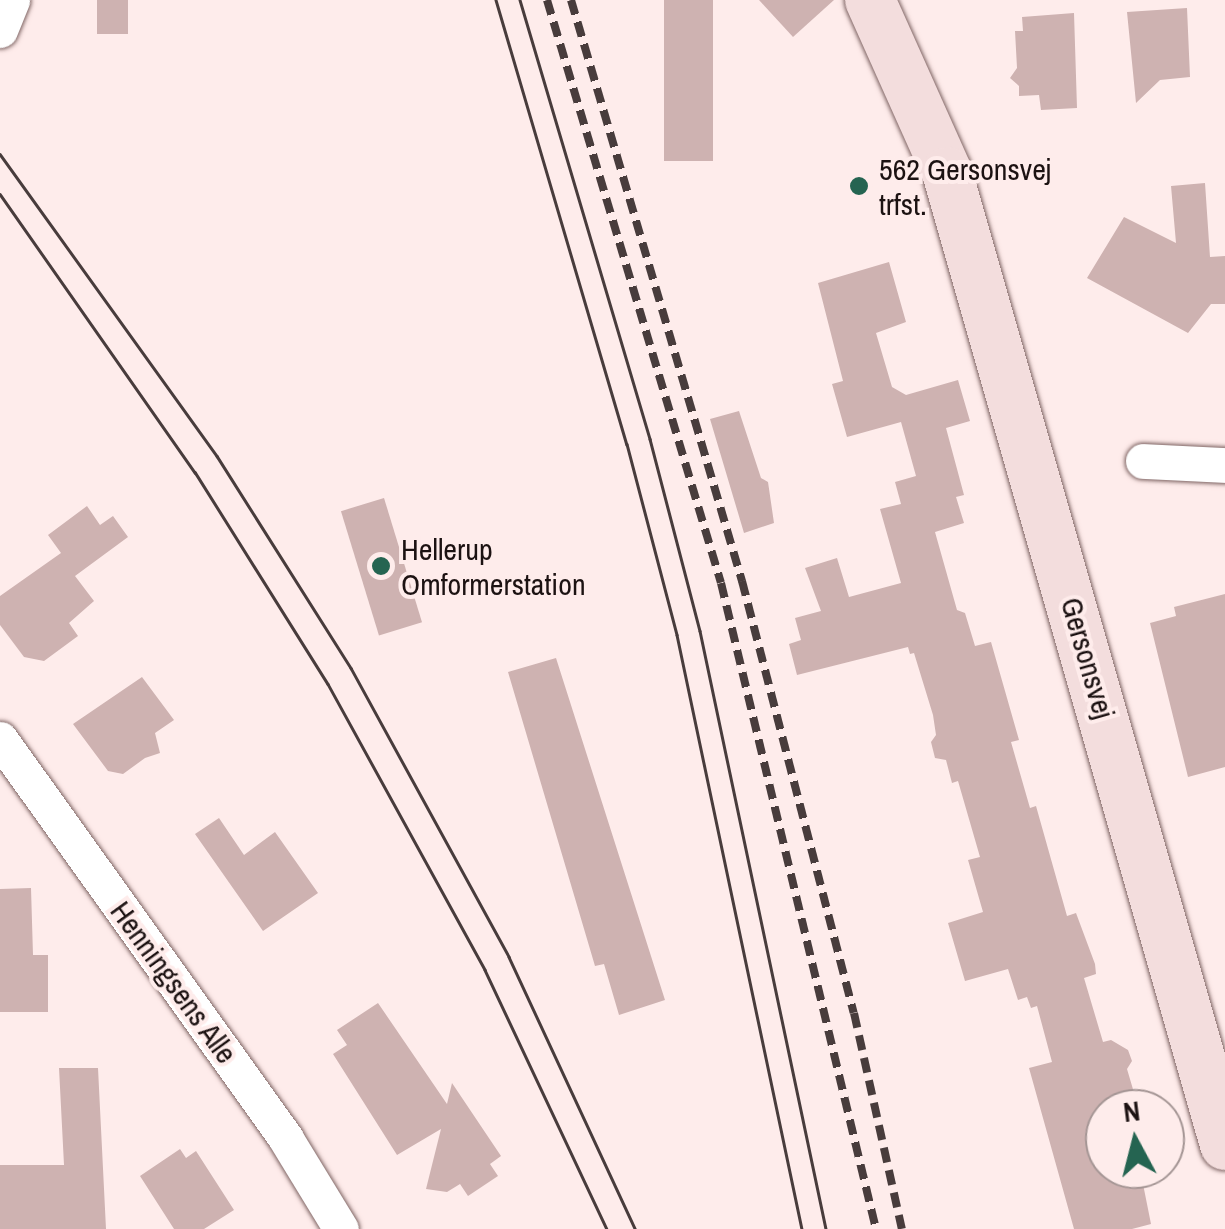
<!DOCTYPE html>
<html>
<head>
<meta charset="utf-8">
<style>
  body { margin:0 }
  #map { position:relative; width:1225px; height:1229px; overflow:hidden; background:#feeceb; font-family:"Archivo Narrow",sans-serif }
  div>[style] { position:absolute }
  .building>* { inset:0; background:#ceb2b1; transform-origin:0 0 }
  .roads { filter:drop-shadow(0 0 2px #806665) drop-shadow(0 0 2px #806665) }
  .street>* { height:35px; margin:-17.5px; padding:0 17.5px; transform-origin:17.5px; border-radius:17.5px; background:#fff }
  .secondary>* { height:50px; margin:-25px; padding:0 25px; transform-origin:25px; border-radius:25px; background:#f3dddd }
  .tram>* { height:2.5px; margin:-1.25px; padding:0 1.25px; transform-origin:1.25px; border-radius:1.25px; background:#483c3c }
  .rail>* { height:8px; margin-top:-4px; transform-origin:0; background:repeating-linear-gradient(90deg,#483c3c 0 15px,transparent 0 23px) }
  .dots>* { width:28px; height:28px; translate:-50% -50%; box-sizing:border-box; border:5px solid #feeceb; border-radius:50% }
  span { translate:-50% -50%; white-space:nowrap; text-align:center; line-height:1.15; -webkit-text-stroke:8px #feeceb; paint-order:stroke }
  .poi-label { font-size:30px; color:#1c1212 }
  .left { translate:0 -50%; text-align:left }
  .street-label { font-size:30px; color:#1c1212 }
  .north { position:absolute; left:1085px; top:1089px; width:100px; height:100px; box-sizing:border-box; background:#feeceb; border:2px solid #a49594; border-radius:50%; rotate:353deg; font-size:28px; font-weight:700; line-height:40px; text-align:center; color:#1c1212 }
  .north::after { content:''; display:block; margin:auto; width:35px; height:45px; background:#256451; clip-path:polygon(50% 0,100% 100%,50% 72%,0 100%) }
</style>
</head>
<body>
<div id="map">
  <div class="building">
    <i style="left:97px;top:0;width:31px;height:34px"></i>
    <i style="left:664px;top:0;width:49px;height:161px"></i>
    <i style="clip-path:polygon(759px 0,834px 0,793px 37px)"></i>
    <i style="clip-path:polygon(1187px 8px,1190px 77px,1160px 80px,1136px 103px,1127px 12px)"></i>
    <i style="clip-path:polygon(1074px 13px,1077px 108px,1041px 110px,1039px 95px,1019px 96px,1019px 86px,1010px 78px,1017px 68px,1015px 31px,1023px 31px,1022px 17px)"></i>
    <i style="clip-path:polygon(1205px 183px,1210px 257px,1225px 256px,1225px 304px,1211px 304px,1188px 333px,1087px 278px,1124px 217px,1176px 243px,1171px 186px)"></i>
    <i style="clip-path:polygon(889px 262px,906px 322px,876px 333px,892px 387px,906px 395px,958px 380px,970px 421px,946px 428px,964px 495px,956px 497px,964px 523px,935px 532px,957px 610px,965px 613px,975px 646px,991px 642px,1019px 740px,1011px 742px,1030px 808px,1036px 806px,1067px 916px,1076px 913px,1095px 964px,1096px 974px,1084px 978px,1103px 1042px,1111px 1040px,1128px 1050px,1132px 1061px,1127px 1069px,1135px 1096px,1105px 1104px,1105px 1169px,1140px 1169px,1151px 1224px,1132px 1229px,1074px 1229px,1029px 1068px,1052px 1062px,1037px 1006px,1031px 1008px,1027px 997px,1018px 1000px,1008px 969px,965px 981px,948px 923px,983px 912px,968px 860px,980px 857px,958px 781px,952px 783px,946px 760px,935px 758px,931px 742px,936px 735px,933px 715px,914px 653px,910px 654px,908px 647px,797px 675px,789px 644px,801px 640px,795px 618px,821px 611px,805px 568px,837px 558px,849px 597px,901px 583px,880px 509px,901px 504px,895px 482px,916px 476px,901px 422px,847px 437px,832px 384px,843px 381px,818px 283px)"></i>
    <i style="clip-path:polygon(739px 411px,761px 478px,768px 482px,774px 523px,744px 533px,710px 419px)"></i>
    <i style="left:384px;top:498px;width:130px;height:45px;rotate:73deg"></i>
    <i style="clip-path:polygon(87px 506px,100px 525px,113px 516px,128px 537px,75px 576px,94px 601px,69px 623px,78px 636px,44px 661px,24px 657px,0 625px,0 596px,61px 553px,48px 535px)"></i>
    <i style="clip-path:polygon(1225px 594px,1225px 767px,1188px 777px,1150px 623px,1176px 616px,1174px 607px)"></i>
    <i style="clip-path:polygon(556px 658px,665px 1000px,619px 1015px,604px 964px,595px 966px,508px 672px)"></i>
    <i style="clip-path:polygon(142px 677px,174px 720px,155px 733px,160px 753px,145px 758px,123px 774px,108px 771px,73px 724px)"></i>
    <i style="clip-path:polygon(219px 818px,244px 855px,275px 832px,318px 893px,263px 931px,195px 834px)"></i>
    <i style="clip-path:polygon(31px 888px,33px 955px,48px 955px,48px 1012px,0 1012px,0 889px)"></i>
    <i style="clip-path:polygon(378px 1003px,447px 1104px,452px 1083px,501px 1156px,490px 1164px,498px 1176px,468px 1196px,460px 1184px,447px 1192px,426px 1189px,441px 1129px,397px 1155px,333px 1054px,347px 1045px,337px 1030px)"></i>
    <i style="clip-path:polygon(59px 1068px,98px 1068px,106px 1229px,0 1229px,0 1165px,64px 1165px)"></i>
    <i style="clip-path:polygon(180px 1149px,186px 1158px,196px 1151px,234px 1210px,204px 1229px,174px 1229px,140px 1176px)"></i>
  </div>
  <div class="roads">
    <div class="street">
      <i style="left:0;top:30px;width:32px;rotate:-68deg"></i>
      <i style="left:1143px;top:461px;width:82px;rotate:2.8deg"></i>
      <i style="left:0;top:739px;width:492px;rotate:54.4deg"></i>
      <i style="left:286px;top:1139px;width:105px;rotate:58.6deg"></i>
    </div>
    <div class="secondary">
      <i style="left:870px;top:0;width:188px;rotate:65.9deg"></i>
      <i style="left:947px;top:172px;width:1012px;rotate:74.05deg"></i>
    </div>
  </div>
  <div class="tram">
    <i style="left:496px;top:0;width:463px;rotate:73.6deg"></i>
    <i style="left:627px;top:444px;width:197px;rotate:75.3deg"></i>
    <i style="left:677px;top:635px;width:607px;rotate:78.12deg"></i>
    <i style="left:520px;top:0;width:458px;rotate:73.5deg"></i>
    <i style="left:650px;top:439px;width:198px;rotate:75.4deg"></i>
    <i style="left:700px;top:631px;width:611px;rotate:78.1deg"></i>
    <i style="left:0;top:154px;width:372px;rotate:54.3deg"></i>
    <i style="left:217px;top:456px;width:251px;rotate:57.7deg"></i>
    <i style="left:351px;top:668px;width:329px;rotate:61.3deg"></i>
    <i style="left:509px;top:957px;width:300px;rotate:65.1deg"></i>
    <i style="left:0;top:194px;width:340px;rotate:55deg"></i>
    <i style="left:195px;top:472px;width:250px;rotate:57.9deg"></i>
    <i style="left:328px;top:684px;width:326px;rotate:61.2deg"></i>
    <i style="left:485px;top:970px;width:286px;rotate:64.8deg"></i>
  </div>
  <div class="rail">
    <i style="left:547px;top:0;width:608px;rotate:73.38deg"></i>
    <i style="left:721px;top:583px;width:664px;rotate:76.51deg"></i>
    <i style="left:571px;top:0;width:606px;rotate:73.6deg"></i>
    <i style="left:742px;top:581px;width:446px;rotate:75.5deg"></i>
    <i style="left:854px;top:1013px;width:221px;rotate:77.5deg"></i>
  </div>
  <div class="dots">
    <i style="left:859px;top:186px;background:#256451"></i>
    <i style="left:381px;top:566px;background:#256451"></i>
  </div>
  <div class="poi-label">
    <span class="left" style="left:879px;top:186px">562 Gersonsvej<br>trfst.</span>
    <span class="left" style="left:401px;top:566px">Hellerup<br>Omformerstation</span>
  </div>
  <div class="street-label">
    <span style="left:1088px;top:658px;rotate:74deg">Gersonsvej</span>
    <span style="left:174px;top:982px;rotate:54deg">Henningsens Alle</span>
  </div>
  <div class="north">N</div>
</div>
</body>
</html>
